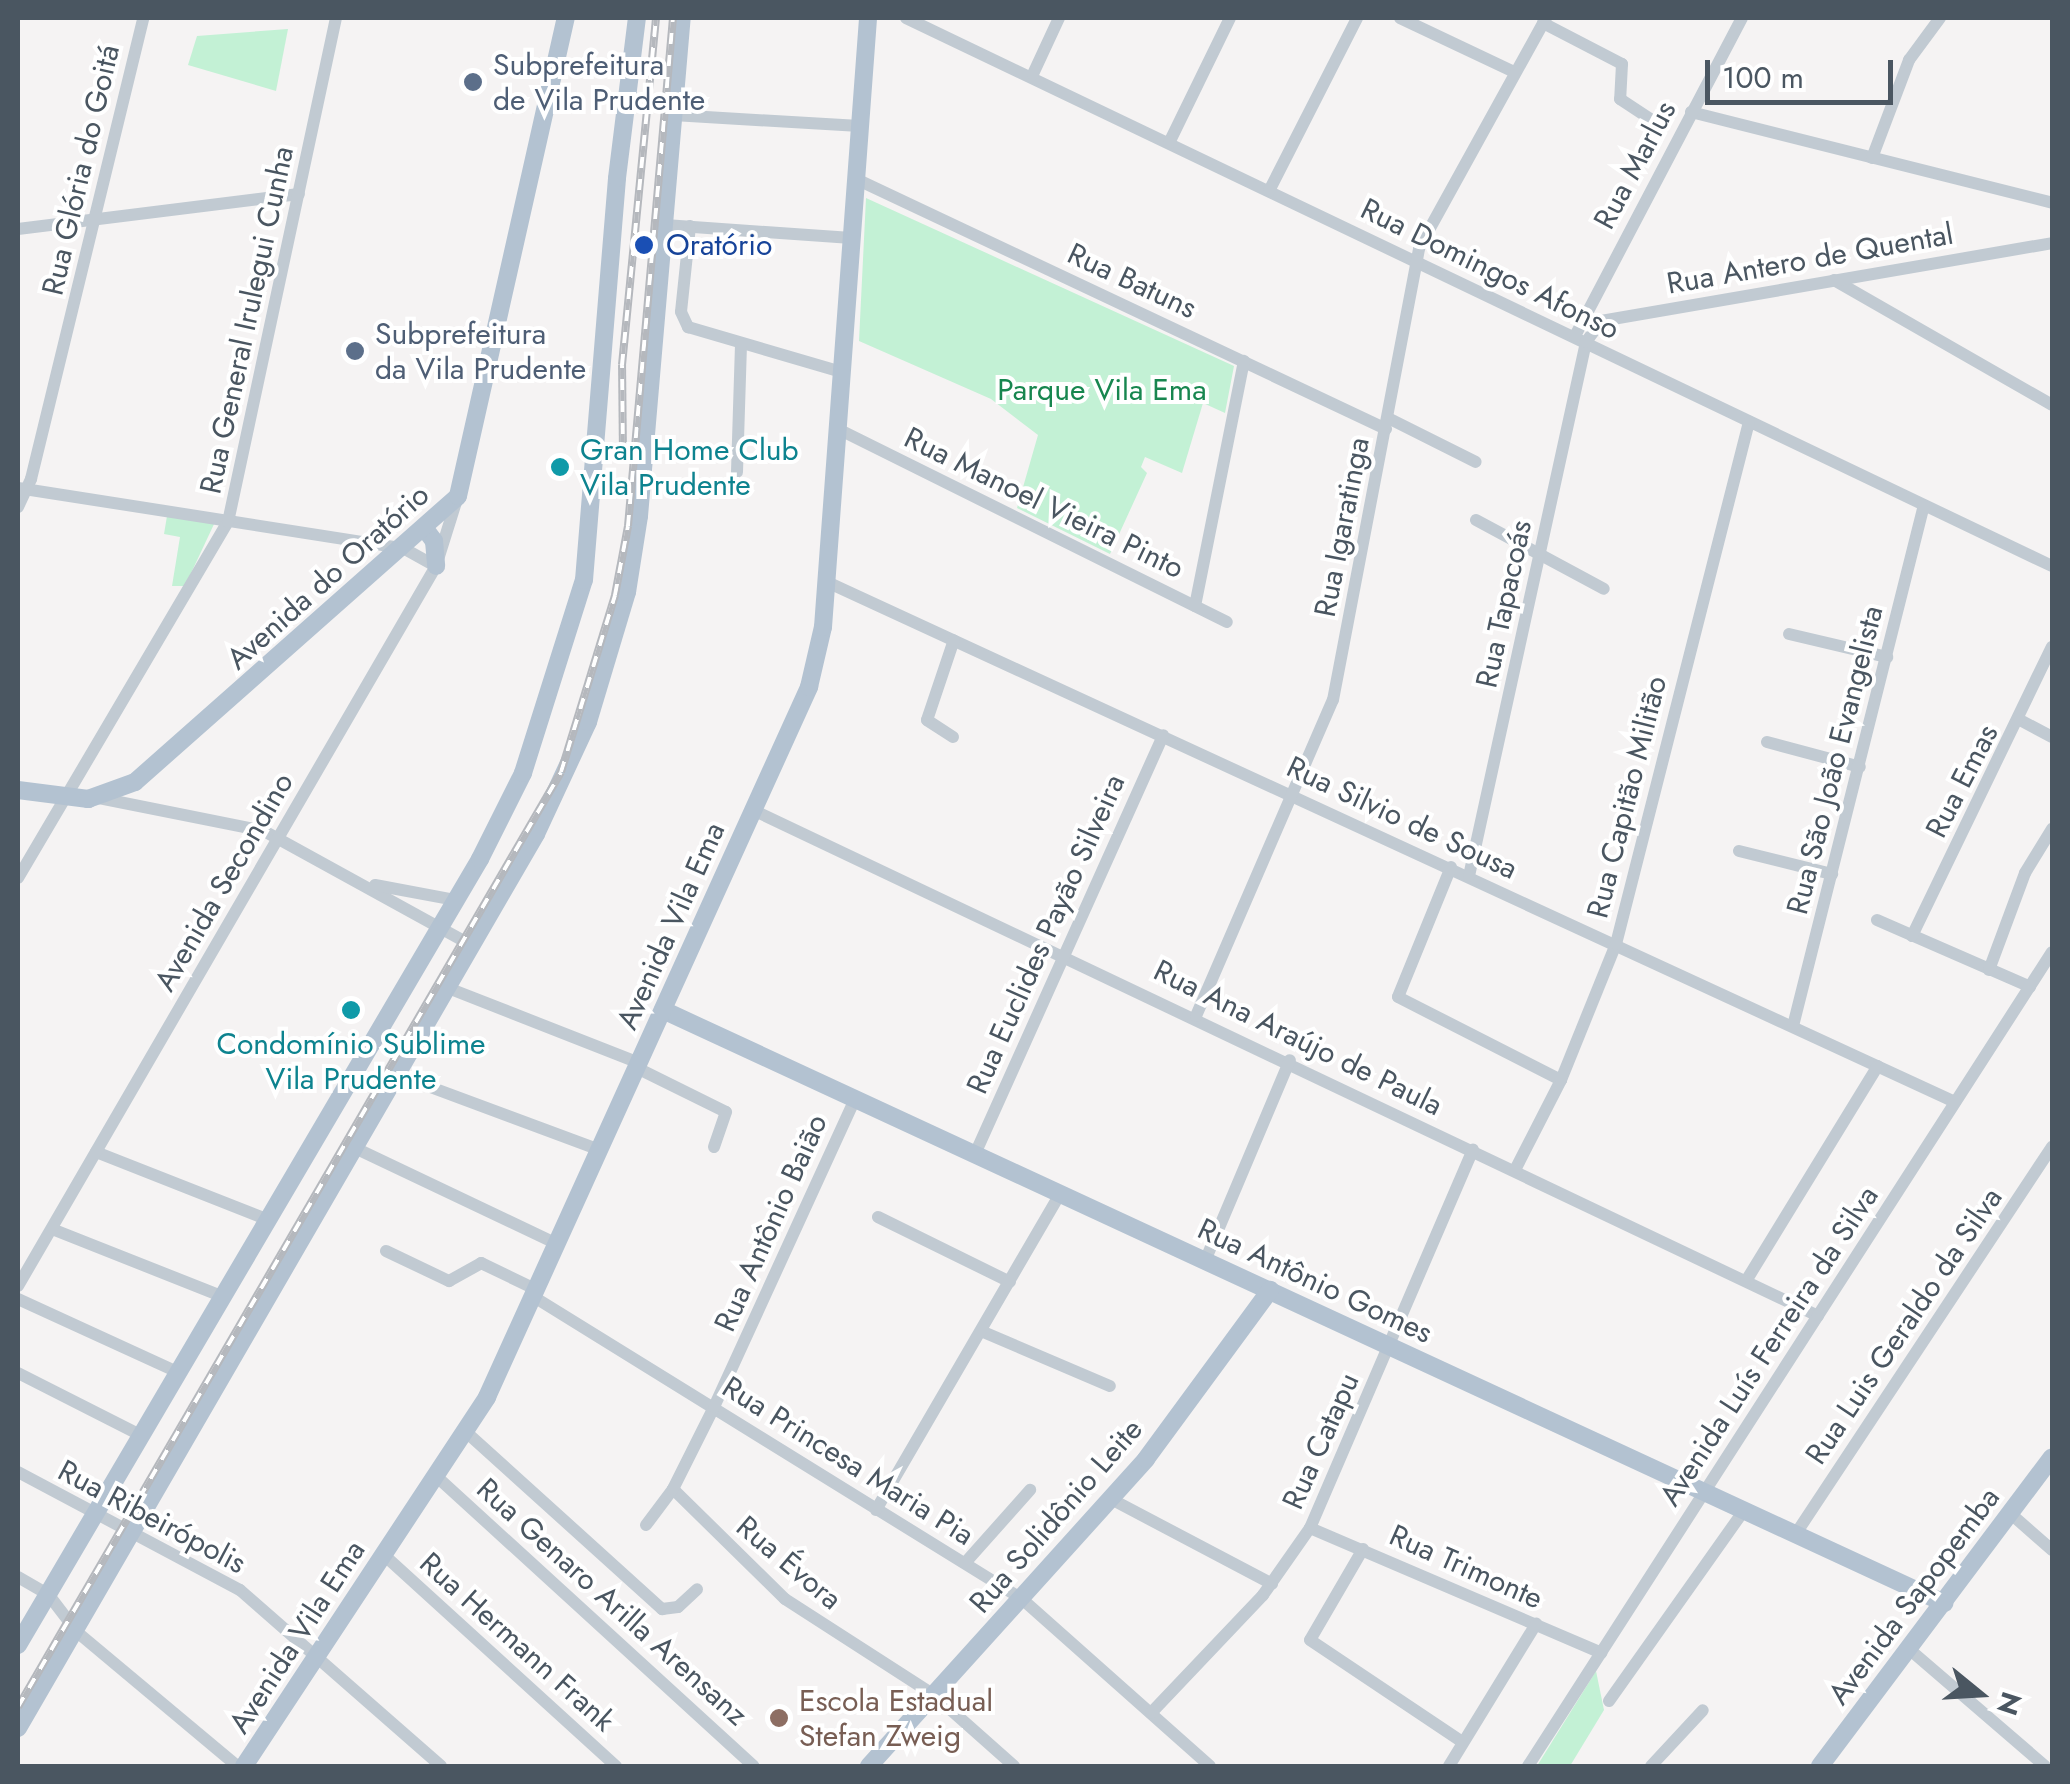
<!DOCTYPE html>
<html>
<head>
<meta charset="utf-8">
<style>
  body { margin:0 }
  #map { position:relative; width:2070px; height:1784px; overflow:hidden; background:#f5f3f3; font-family:Jost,sans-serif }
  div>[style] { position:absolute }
  .green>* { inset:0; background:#c3f1d5 }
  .minor>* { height:12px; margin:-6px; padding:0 6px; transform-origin:6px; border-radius:6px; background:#c1cad2 }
  .major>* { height:18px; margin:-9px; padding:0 9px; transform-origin:9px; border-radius:9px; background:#b3c2d1 }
  .rail>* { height:8px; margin-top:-4px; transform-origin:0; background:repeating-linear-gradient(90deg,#fff 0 11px,#b5b8bd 0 22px); box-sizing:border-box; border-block:2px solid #b5b8bd }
  .dots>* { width:28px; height:28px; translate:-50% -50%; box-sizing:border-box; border:5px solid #fff; border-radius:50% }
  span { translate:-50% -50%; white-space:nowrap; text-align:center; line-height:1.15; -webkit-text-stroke:8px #fff; paint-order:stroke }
  .service-label { font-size:30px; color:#4e5e75 }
  .left { translate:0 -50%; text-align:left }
  .street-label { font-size:30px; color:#4a5661 }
  .transit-label { font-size:30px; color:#164399 }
  .park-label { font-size:30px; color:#17864f }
  .culture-label { font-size:30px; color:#0d838f }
  .education-label { font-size:30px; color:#785e54 }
  .frame { position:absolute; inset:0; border:20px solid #4a5661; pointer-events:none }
  .north { position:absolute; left:1930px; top:1644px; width:100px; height:100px; -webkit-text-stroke:8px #fff; paint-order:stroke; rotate:108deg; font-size:28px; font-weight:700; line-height:40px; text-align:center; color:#4a5661 }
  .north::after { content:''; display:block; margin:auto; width:35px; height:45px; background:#4a5661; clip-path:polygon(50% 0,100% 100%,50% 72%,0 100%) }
  .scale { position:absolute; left:1705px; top:60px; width:188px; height:45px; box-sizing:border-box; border:5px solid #4a5661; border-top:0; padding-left:12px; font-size:30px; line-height:35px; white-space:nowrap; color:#4a5661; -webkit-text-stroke:8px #fff; paint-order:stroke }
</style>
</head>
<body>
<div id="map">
  <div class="green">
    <i style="clip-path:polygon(288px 29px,276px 91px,188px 65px,197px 36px)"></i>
    <i style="clip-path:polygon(866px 198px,1234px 366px,1225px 413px,1203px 403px,1182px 473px,1145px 457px,1141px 467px,1147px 473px,1110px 554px,1017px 508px,1038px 435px,991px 399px,859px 341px)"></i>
    <i style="clip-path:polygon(167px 516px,215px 522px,185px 586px,172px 586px,180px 537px,164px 534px)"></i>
    <i style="clip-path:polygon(1596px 1671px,1604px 1710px,1570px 1766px,1537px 1766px)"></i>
  </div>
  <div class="minor">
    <i style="left:906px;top:18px;width:1270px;rotate:25.56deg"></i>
    <i style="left:1400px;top:18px;width:126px;rotate:25.3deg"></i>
    <i style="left:1543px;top:23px;width:89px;rotate:27.4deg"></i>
    <i style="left:1622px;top:64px;width:35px;rotate:93deg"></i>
    <i style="left:1620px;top:99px;width:49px;rotate:33.4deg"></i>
    <i style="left:1033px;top:74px;width:62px;rotate:-65.1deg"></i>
    <i style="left:1691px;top:112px;width:372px;rotate:14.1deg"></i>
    <i style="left:673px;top:115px;width:187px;rotate:3.4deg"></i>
    <i style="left:1169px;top:143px;width:139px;rotate:-64deg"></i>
    <i style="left:1872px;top:158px;width:105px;rotate:-69.3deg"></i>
    <i style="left:1909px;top:60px;width:52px;rotate:-53.6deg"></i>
    <i style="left:856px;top:179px;width:586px;rotate:25.25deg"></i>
    <i style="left:1269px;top:191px;width:194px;rotate:-63deg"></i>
    <i style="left:665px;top:225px;width:187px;rotate:4deg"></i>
    <i style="left:690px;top:226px;width:86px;rotate:96deg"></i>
    <i style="left:681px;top:312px;width:17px;rotate:65deg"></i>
    <i style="left:688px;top:327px;width:160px;rotate:16.3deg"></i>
    <i style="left:18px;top:229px;width:283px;rotate:-7.1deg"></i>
    <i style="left:1834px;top:280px;width:251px;rotate:29.8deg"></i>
    <i style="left:1575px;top:336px;width:359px;rotate:-62.3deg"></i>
    <i style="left:1388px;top:418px;width:98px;rotate:26.6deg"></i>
    <i style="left:838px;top:429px;width:434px;rotate:26.4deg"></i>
    <i style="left:737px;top:472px;width:128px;rotate:-88.2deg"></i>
    <i style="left:18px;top:488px;width:390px;rotate:8.9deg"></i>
    <i style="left:403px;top:548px;width:38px;rotate:29deg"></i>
    <i style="left:18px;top:507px;width:31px;rotate:-65deg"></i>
    <i style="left:31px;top:479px;width:474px;rotate:-76.3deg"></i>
    <i style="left:1476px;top:520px;width:145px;rotate:28.3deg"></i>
    <i style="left:827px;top:582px;width:1242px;rotate:24.75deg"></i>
    <i style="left:1195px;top:606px;width:250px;rotate:-78.7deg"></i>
    <i style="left:1789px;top:634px;width:101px;rotate:13.2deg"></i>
    <i style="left:2020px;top:720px;width:36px;rotate:28deg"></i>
    <i style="left:953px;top:737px;width:31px;rotate:-147deg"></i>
    <i style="left:927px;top:720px;width:84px;rotate:-71.4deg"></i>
    <i style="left:1767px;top:742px;width:96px;rotate:15deg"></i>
    <i style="left:99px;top:798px;width:168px;rotate:11.3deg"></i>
    <i style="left:264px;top:831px;width:239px;rotate:28.8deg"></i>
    <i style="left:753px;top:810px;width:1179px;rotate:25.41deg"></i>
    <i style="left:1739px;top:851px;width:96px;rotate:13.9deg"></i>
    <i style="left:1451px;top:867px;width:140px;rotate:112.2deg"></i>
    <i style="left:1398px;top:997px;width:183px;rotate:27deg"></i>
    <i style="left:1469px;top:876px;width:547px;rotate:-77.64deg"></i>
    <i style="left:1586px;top:342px;width:26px;rotate:-54deg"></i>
    <i style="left:1601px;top:321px;width:458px;rotate:-9.8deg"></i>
    <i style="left:18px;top:878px;width:413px;rotate:-59.5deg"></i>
    <i style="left:228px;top:522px;width:515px;rotate:-77.91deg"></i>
    <i style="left:375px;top:885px;width:81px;rotate:10.6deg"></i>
    <i style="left:1877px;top:920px;width:167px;rotate:23.6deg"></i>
    <i style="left:1912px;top:936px;width:321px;rotate:-64.2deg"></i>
    <i style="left:1989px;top:970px;width:103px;rotate:-69.6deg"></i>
    <i style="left:2025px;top:873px;width:52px;rotate:-58.5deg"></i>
    <i style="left:448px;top:988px;width:205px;rotate:21.4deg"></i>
    <i style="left:1196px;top:1016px;width:344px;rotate:-66.6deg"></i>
    <i style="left:1333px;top:700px;width:460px;rotate:-79.2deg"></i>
    <i style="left:1419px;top:248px;width:263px;rotate:-61.1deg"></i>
    <i style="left:1793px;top:1026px;width:537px;rotate:-75.89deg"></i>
    <i style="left:637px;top:1068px;width:99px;rotate:26.3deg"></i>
    <i style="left:726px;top:1112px;width:37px;rotate:109deg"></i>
    <i style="left:398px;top:1075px;width:215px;rotate:20.4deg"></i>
    <i style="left:355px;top:1148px;width:224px;rotate:25.4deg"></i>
    <i style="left:96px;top:1152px;width:186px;rotate:21.5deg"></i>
    <i style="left:975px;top:1154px;width:459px;rotate:-65.8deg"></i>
    <i style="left:1515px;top:1170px;width:101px;rotate:-62.9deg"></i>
    <i style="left:1561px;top:1080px;width:147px;rotate:-68deg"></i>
    <i style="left:1616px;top:944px;width:539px;rotate:-75.71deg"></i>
    <i style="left:878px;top:1217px;width:147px;rotate:26.2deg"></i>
    <i style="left:52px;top:1229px;width:185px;rotate:21.6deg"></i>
    <i style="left:386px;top:1251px;width:70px;rotate:25.5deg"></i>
    <i style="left:449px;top:1281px;width:37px;rotate:-29deg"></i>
    <i style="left:481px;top:1263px;width:62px;rotate:25.7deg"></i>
    <i style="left:1205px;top:1261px;width:218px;rotate:-67.1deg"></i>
    <i style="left:1746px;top:1281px;width:252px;rotate:-58.5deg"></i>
    <i style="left:18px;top:1286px;width:833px;rotate:-59.86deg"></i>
    <i style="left:436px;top:566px;width:73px;rotate:-72.6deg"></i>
    <i style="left:534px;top:1297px;width:574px;rotate:31.75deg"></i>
    <i style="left:1022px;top:1599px;width:251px;rotate:41.6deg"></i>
    <i style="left:18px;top:1299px;width:178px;rotate:24.6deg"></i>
    <i style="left:981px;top:1331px;width:140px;rotate:23.1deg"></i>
    <i style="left:18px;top:1373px;width:139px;rotate:26.9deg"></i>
    <i style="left:465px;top:1431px;width:266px;rotate:42.1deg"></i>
    <i style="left:662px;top:1609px;width:16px;rotate:-7deg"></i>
    <i style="left:678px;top:1607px;width:26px;rotate:-43deg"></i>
    <i style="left:18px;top:1472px;width:251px;rotate:28deg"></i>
    <i style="left:240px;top:1590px;width:267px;rotate:41.2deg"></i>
    <i style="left:436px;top:1476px;width:430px;rotate:42.4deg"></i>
    <i style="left:673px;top:1489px;width:157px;rotate:44.5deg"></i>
    <i style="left:785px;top:1599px;width:177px;rotate:32.8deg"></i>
    <i style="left:934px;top:1695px;width:107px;rotate:41.6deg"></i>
    <i style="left:1111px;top:1499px;width:182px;rotate:27.8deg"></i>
    <i style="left:876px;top:1510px;width:366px;rotate:-59.8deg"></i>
    <i style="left:2011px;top:1514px;width:55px;rotate:41.3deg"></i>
    <i style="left:646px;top:1525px;width:45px;rotate:-53.1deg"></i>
    <i style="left:673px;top:1489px;width:92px;rotate:-63.4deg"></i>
    <i style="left:714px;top:1407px;width:339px;rotate:-65.4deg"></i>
    <i style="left:1310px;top:1528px;width:317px;rotate:23.2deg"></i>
    <i style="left:1797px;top:1532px;width:462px;rotate:-56.5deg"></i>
    <i style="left:1363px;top:1549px;width:105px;rotate:120.2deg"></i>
    <i style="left:1310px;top:1640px;width:182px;rotate:33.8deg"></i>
    <i style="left:384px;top:1555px;width:314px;rotate:42.3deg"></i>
    <i style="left:965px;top:1563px;width:98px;rotate:-48.3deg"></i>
    <i style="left:18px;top:1577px;width:34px;rotate:30deg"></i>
    <i style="left:48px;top:1594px;width:48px;rotate:52.7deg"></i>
    <i style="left:77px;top:1632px;width:209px;rotate:39.9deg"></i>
    <i style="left:1909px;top:1649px;width:179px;rotate:40.7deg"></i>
    <i style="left:1609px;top:1701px;width:235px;rotate:-54.7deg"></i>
    <i style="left:1151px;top:1713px;width:163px;rotate:-46.5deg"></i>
    <i style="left:1263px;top:1595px;width:82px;rotate:-55deg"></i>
    <i style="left:1310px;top:1528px;width:412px;rotate:-66.7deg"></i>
    <i style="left:1449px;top:1766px;width:167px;rotate:-58.5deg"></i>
    <i style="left:1528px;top:1766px;width:968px;rotate:-57.23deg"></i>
    <i style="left:1651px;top:1766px;width:76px;rotate:-47.1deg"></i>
  </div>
  <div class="major">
    <i style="left:425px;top:529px;width:15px;rotate:53deg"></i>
    <i style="left:434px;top:541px;width:25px;rotate:85deg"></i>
    <i style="left:18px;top:790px;width:71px;rotate:7.3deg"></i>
    <i style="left:88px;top:799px;width:50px;rotate:-19.9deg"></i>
    <i style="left:135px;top:782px;width:431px;rotate:-41.5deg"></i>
    <i style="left:458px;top:496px;width:490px;rotate:-77.3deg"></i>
    <i style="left:663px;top:1010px;width:1412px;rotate:24.84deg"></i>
    <i style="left:18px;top:1645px;width:912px;rotate:-59.55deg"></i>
    <i style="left:480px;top:859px;width:96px;rotate:-63.4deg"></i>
    <i style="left:523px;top:773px;width:202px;rotate:-72.5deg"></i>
    <i style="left:584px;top:580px;width:403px;rotate:-85.3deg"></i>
    <i style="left:617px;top:178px;width:161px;rotate:-82.9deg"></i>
    <i style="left:18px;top:1728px;width:1033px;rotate:-59.91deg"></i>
    <i style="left:536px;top:834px;width:123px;rotate:-65.1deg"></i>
    <i style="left:588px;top:722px;width:136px;rotate:-73.3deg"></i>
    <i style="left:627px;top:592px;width:77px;rotate:-81deg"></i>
    <i style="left:639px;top:516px;width:500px;rotate:-85.1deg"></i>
    <i style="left:244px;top:1766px;width:442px;rotate:-56.6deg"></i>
    <i style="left:487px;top:1397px;width:780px;rotate:-65.6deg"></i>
    <i style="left:809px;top:687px;width:62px;rotate:-76.9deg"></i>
    <i style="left:823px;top:627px;width:611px;rotate:-85.77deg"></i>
    <i style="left:869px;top:1766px;width:413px;rotate:-47.9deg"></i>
    <i style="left:1146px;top:1459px;width:210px;rotate:-53.7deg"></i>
    <i style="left:1820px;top:1766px;width:386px;rotate:-53.1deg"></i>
  </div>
  <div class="rail">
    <i style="left:623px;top:456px;width:91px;rotate:-90.6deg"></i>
    <i style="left:622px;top:365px;width:349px;rotate:-84.4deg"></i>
    <i style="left:18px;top:1707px;width:1081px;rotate:-59.85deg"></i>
    <i style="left:561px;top:772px;width:185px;rotate:-73deg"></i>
    <i style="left:615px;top:595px;width:70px;rotate:-79.3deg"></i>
    <i style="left:628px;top:526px;width:510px;rotate:-84.94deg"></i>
  </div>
  <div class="dots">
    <i style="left:473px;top:82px;background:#5c6f8a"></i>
    <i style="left:644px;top:245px;background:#1a4fb4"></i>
    <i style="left:355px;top:351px;background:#5c6f8a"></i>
    <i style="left:560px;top:467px;background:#0f9aa8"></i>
    <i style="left:351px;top:1010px;background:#0f9aa8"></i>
    <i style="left:779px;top:1718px;background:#8d6e63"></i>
  </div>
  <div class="service-label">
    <span class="left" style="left:493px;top:82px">Subprefeitura<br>de Vila Prudente</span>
    <span class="left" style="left:375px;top:351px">Subprefeitura<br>da Vila Prudente</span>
  </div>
  <div class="street-label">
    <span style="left:1635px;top:165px;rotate:-62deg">Rua Marlus</span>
    <span style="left:81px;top:170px;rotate:-77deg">Rua Glória do Goitá</span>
    <span style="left:1810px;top:259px;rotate:-10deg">Rua Antero de Quental</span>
    <span style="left:1490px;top:269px;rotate:26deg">Rua Domingos Afonso</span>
    <span style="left:1132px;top:281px;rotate:25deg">Rua Batuns</span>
    <span style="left:247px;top:320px;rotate:-78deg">Rua General Irulegui Cunha</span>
    <span style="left:1044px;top:503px;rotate:26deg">Rua Manoel Vieira Pinto</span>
    <span style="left:1342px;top:527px;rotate:-79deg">Rua Igaratinga</span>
    <span style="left:328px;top:577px;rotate:-42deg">Avenida do Oratório</span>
    <span style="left:1504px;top:604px;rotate:-78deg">Rua Tapacoás</span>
    <span style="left:1835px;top:760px;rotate:-76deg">Rua São João Evangelista</span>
    <span style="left:1962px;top:781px;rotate:-63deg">Rua Emas</span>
    <span style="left:1627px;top:797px;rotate:-76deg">Rua Capitão Militão</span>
    <span style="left:1402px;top:818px;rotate:25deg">Rua Silvio de Sousa</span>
    <span style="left:224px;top:882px;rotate:-60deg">Avenida Secondino</span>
    <span style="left:671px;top:926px;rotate:-66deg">Avenida Vila Ema</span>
    <span style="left:1046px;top:934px;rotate:-66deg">Rua Euclides Payão Silveira</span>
    <span style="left:1298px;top:1038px;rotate:26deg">Rua Ana Araújo de Paula</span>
    <span style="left:771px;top:1223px;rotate:-66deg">Rua Antônio Baião</span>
    <span style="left:1315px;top:1281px;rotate:25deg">Rua Antônio Gomes</span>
    <span style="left:1904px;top:1326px;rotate:-56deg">Rua Luis Geraldo da Silva</span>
    <span style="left:1769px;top:1346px;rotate:-57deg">Avenida Luís Ferreira da Silva</span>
    <span style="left:1321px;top:1441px;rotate:-66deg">Rua Catapu</span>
    <span style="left:848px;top:1461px;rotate:32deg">Rua Princesa Maria Pia</span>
    <span style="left:1056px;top:1516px;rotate:-49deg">Rua Solidônio Leite</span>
    <span style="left:152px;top:1517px;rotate:28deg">Rua Ribeirópolis</span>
    <span style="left:789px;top:1563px;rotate:40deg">Rua Évora</span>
    <span style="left:1466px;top:1567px;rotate:24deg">Rua Trimonte</span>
    <span style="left:1914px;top:1596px;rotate:-53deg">Avenida Sapopemba</span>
    <span style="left:612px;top:1602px;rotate:42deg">Rua Genaro Arilla Arensanz</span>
    <span style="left:297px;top:1637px;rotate:-57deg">Avenida Vila Ema</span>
    <span style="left:517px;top:1642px;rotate:42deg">Rua Hermann Frank</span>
  </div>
  <div class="transit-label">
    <span class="left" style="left:666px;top:245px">Oratório</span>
  </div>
  <div class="park-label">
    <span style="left:1102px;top:390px">Parque Vila Ema</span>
  </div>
  <div class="culture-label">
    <span class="left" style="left:580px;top:467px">Gran Home Club<br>Vila Prudente</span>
    <span style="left:351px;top:1061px">Condomínio Sublime<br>Vila Prudente</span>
  </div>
  <div class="education-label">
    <span class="left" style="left:799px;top:1718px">Escola Estadual<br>Stefan Zweig</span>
  </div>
  <div class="frame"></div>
  <div class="north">N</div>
  <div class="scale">100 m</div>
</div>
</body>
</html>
